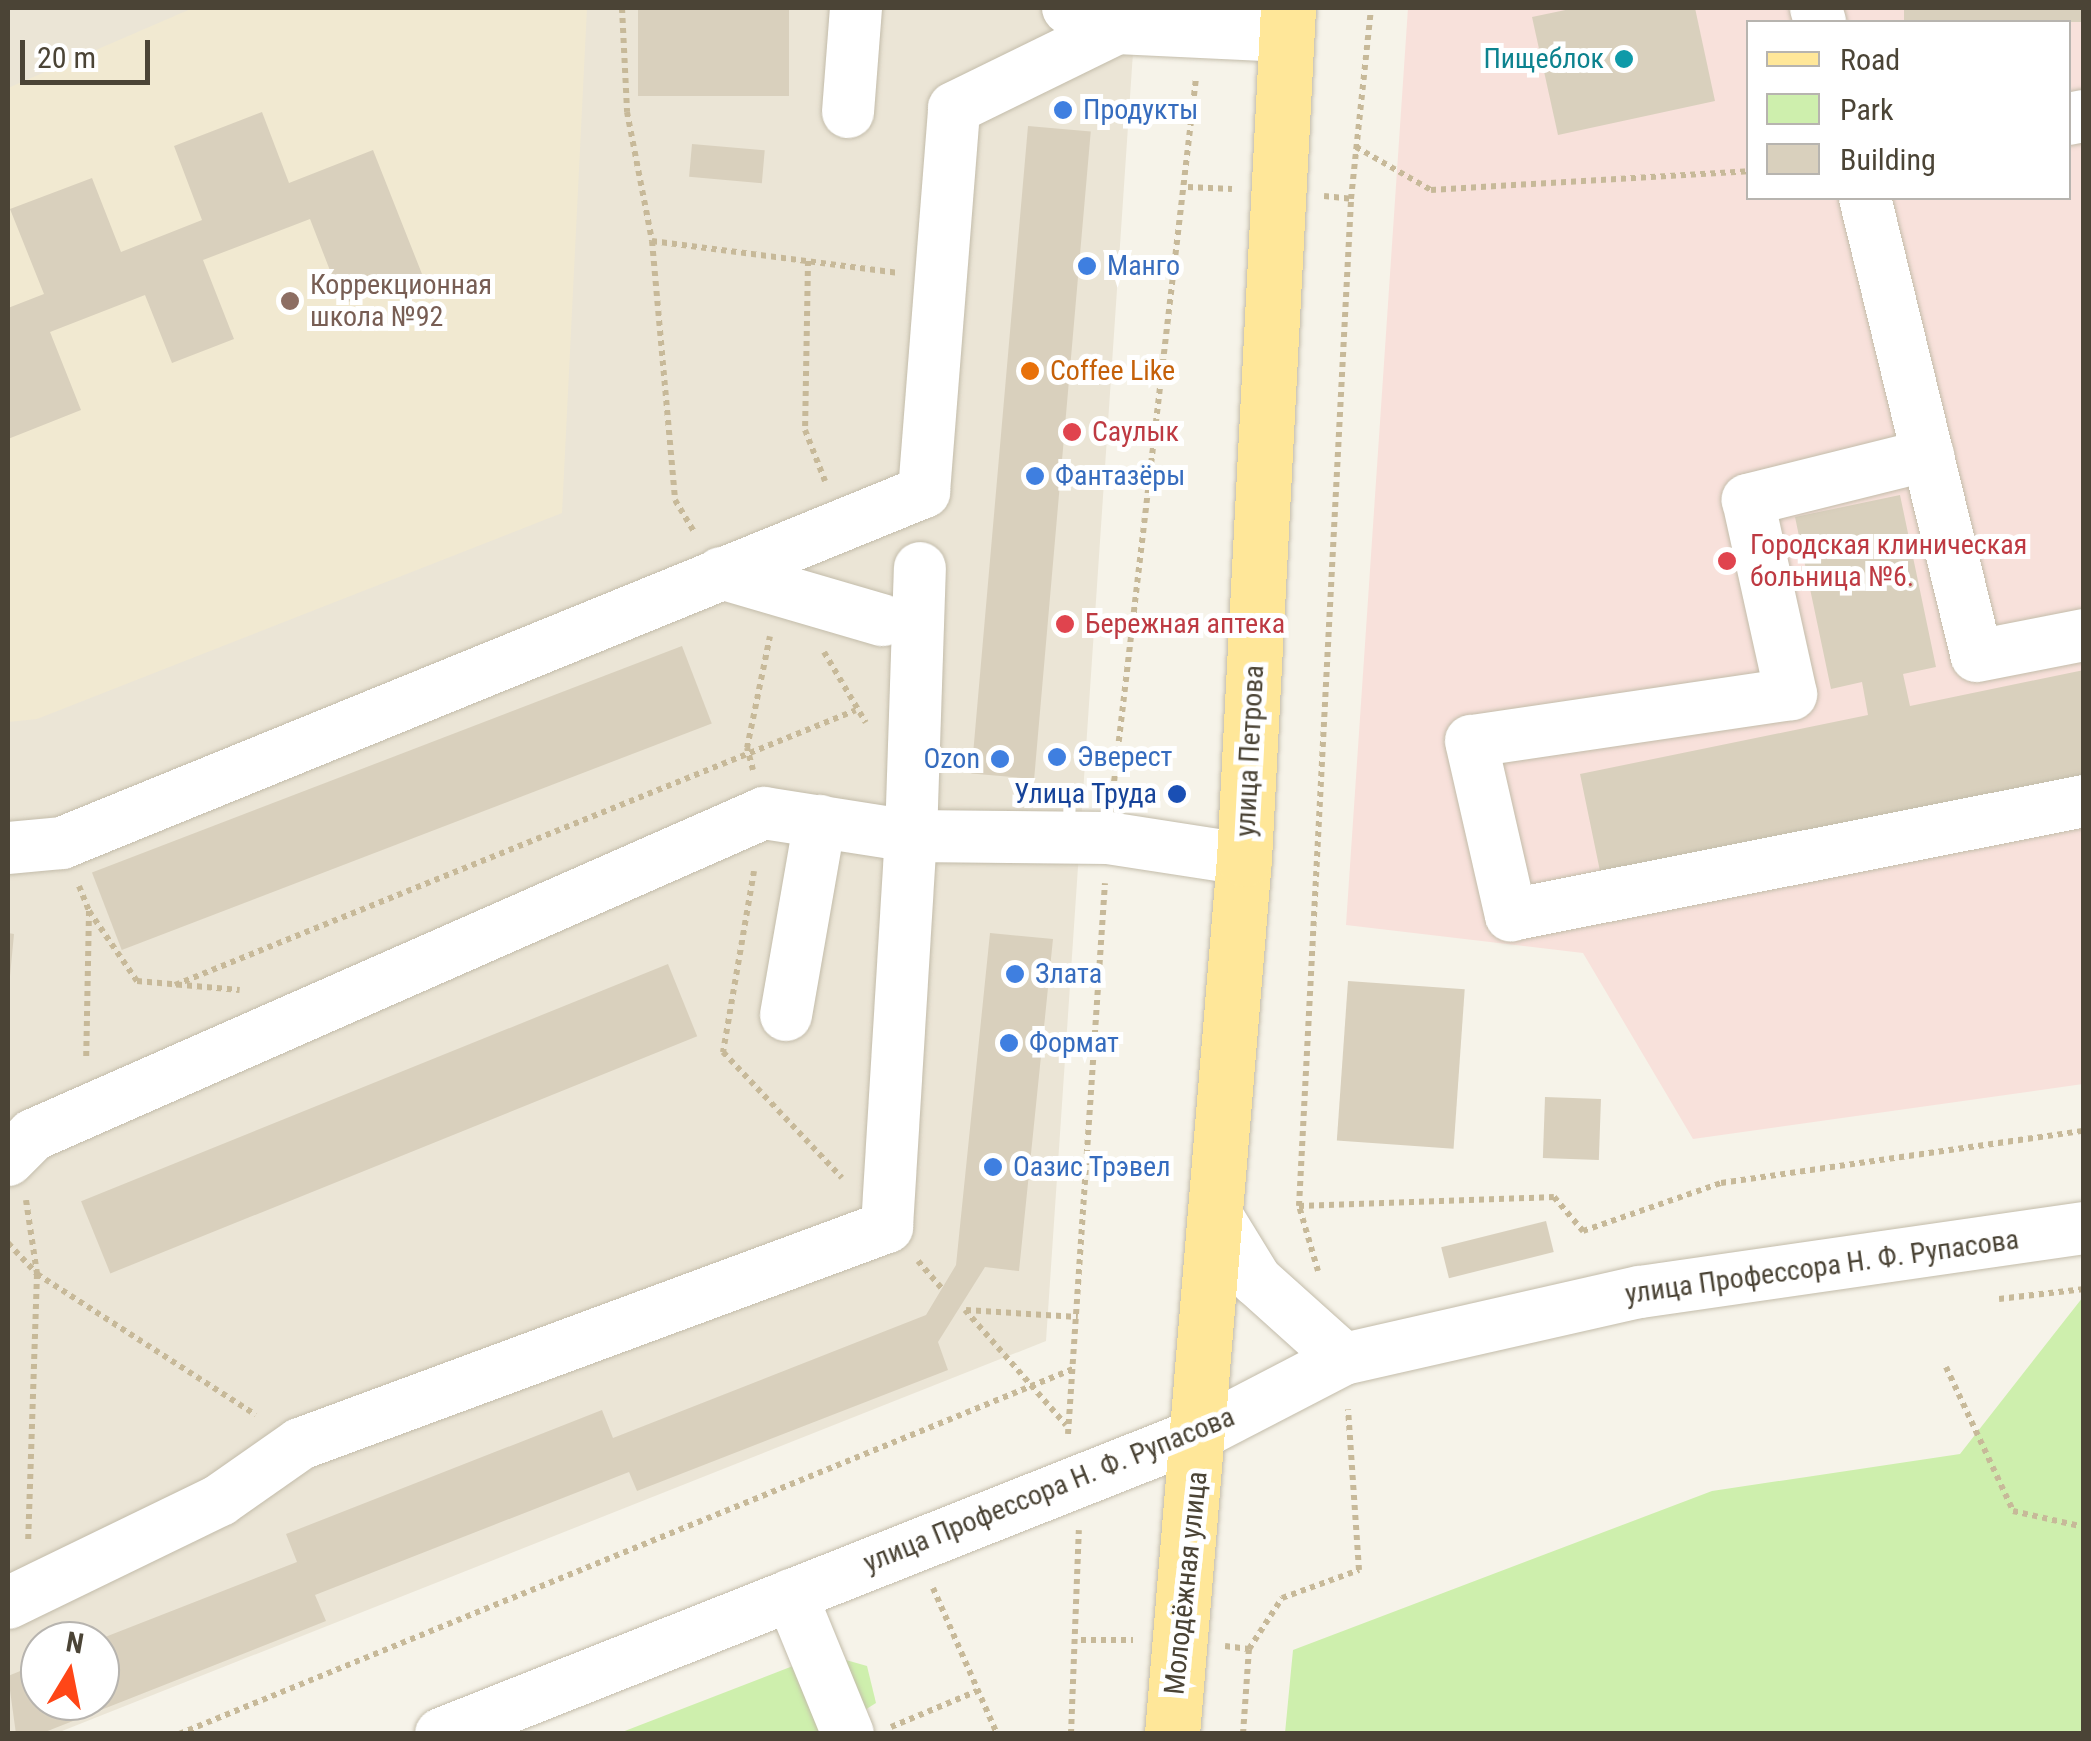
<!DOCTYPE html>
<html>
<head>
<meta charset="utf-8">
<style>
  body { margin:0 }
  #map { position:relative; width:2091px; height:1741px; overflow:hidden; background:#f6f3e9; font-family:"Roboto Condensed",sans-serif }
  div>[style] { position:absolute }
  .residential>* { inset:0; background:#ebe5d6 }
  .education>* { inset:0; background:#f1e9d1 }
  .medical>* { inset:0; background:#f8e1db }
  .green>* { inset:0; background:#ceefad }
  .building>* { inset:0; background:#d9d0bd; transform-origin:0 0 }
  .path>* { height:6px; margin-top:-3px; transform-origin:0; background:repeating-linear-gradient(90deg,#c7b999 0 5px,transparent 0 10px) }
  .roads { filter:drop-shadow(0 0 2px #c3bcaa) drop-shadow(0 0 2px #c3bcaa) }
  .minor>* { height:52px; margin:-26px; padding:0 26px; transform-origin:26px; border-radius:26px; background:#fff }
  .major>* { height:55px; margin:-27.5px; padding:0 27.5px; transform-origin:27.5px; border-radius:27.5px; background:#ffe799 }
  .dots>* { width:28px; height:28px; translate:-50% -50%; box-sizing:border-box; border:5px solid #fff; border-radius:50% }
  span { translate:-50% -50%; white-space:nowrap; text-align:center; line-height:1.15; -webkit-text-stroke:10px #fff; paint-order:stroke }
  .culture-label { font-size:28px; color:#0d838f }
  .right { translate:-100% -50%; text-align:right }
  .shop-label { font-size:28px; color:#366cbe }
  .left { translate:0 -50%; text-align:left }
  .education-label { font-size:28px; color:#785e54 }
  .food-label { font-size:28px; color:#c56008 }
  .health-label { font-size:28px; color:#be3a42 }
  .street-label { font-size:28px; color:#4b4436 }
  .transit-label { font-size:28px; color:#164399 }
  .frame { position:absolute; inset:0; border:10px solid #4b4436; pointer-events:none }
  .legend { position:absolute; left:1746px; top:20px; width:325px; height:180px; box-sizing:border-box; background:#fff; border:2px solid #b7b4af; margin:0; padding:12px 18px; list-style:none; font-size:30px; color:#4b4436 }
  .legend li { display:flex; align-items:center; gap:20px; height:50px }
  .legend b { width:50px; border:2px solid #b7b4af }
  .north { position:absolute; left:20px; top:1621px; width:100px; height:100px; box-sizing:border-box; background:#fff; border:2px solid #b7b4af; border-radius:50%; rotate:10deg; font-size:28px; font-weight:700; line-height:40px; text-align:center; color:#4b4436 }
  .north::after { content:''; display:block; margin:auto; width:35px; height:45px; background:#ff4617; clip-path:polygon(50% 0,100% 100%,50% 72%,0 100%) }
  .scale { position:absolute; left:20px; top:40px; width:130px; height:45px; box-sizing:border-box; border:5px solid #4b4436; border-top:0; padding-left:12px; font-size:30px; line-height:35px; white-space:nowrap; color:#4b4436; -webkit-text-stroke:8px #fff; paint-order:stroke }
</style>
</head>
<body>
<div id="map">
  <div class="residential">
    <i style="clip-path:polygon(evenodd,8px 8px,1136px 8px,1046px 1341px,57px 1733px,8px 1734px,8px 8px,40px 1641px,100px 1641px,100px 1701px,40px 1701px,40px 1641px)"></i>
  </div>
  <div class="education">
    <i style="clip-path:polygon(193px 8px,587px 8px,562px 513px,37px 719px,8px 722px,8px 88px)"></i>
  </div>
  <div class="medical">
    <i style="clip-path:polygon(evenodd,1408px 8px,2083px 8px,2083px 1084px,1693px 1139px,1583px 953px,1346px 925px,1408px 8px,1748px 22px,2068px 22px,2068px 198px,1748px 198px,1748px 22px)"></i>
  </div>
  <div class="green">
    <i style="clip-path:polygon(2083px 1297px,2083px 1733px,1285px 1733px,1293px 1650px,1712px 1491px,1960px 1454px)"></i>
    <i style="clip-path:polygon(839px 1658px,867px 1666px,876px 1703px,828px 1733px,617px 1734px,798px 1664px)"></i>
  </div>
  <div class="building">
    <i style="left:638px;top:8px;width:151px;height:88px"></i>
    <i style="clip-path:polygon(1575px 8px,1695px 8px,1715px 101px,1558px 135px,1532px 17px)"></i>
    <i style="left:1904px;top:8px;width:180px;height:14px"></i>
    <i style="clip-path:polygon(262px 112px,289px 183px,373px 150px,422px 274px,343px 304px,310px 219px,203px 260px,234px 339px,172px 363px,145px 295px,50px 332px,81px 410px,8px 439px,8px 308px,44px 294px,10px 209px,92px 178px,121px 252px,202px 220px,174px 146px)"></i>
    <i style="left:1028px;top:126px;width:63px;height:650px;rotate:5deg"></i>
    <i style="left:692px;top:144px;width:73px;height:33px;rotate:5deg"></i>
    <i style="clip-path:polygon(1900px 495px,1936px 667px,1903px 674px,1910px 706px,2084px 670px,2084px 777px,1601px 876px,1580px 774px,1868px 715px,1862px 682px,1831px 689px,1795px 517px)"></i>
    <i style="left:682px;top:646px;width:83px;height:632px;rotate:69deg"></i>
    <i style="clip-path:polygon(8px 933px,14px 934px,10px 976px,8px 976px)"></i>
    <i style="clip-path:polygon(990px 933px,1053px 939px,1019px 1271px,985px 1267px,938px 1342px,948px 1370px,637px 1491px,629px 1472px,315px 1595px,326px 1621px,40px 1734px,16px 1734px,8px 1676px,40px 1663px,40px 1701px,100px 1701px,100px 1639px,297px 1562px,286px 1534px,602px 1410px,613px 1438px,926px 1315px,956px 1265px)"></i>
    <i style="left:668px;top:964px;width:78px;height:633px;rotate:68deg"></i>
    <i style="left:1348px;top:981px;width:117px;height:160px;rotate:4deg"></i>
    <i style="left:1545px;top:1097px;width:56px;height:61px;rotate:2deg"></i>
    <i style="left:1546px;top:1221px;width:32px;height:108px;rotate:76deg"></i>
  </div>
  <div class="path">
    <i style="left:622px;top:8px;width:104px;rotate:87.2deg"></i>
    <i style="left:627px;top:112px;width:131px;rotate:79deg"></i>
    <i style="left:652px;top:241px;width:247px;rotate:7.4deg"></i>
    <i style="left:1356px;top:147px;width:86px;rotate:29.8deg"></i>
    <i style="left:1431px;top:190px;width:318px;rotate:-3.4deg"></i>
    <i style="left:1188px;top:187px;width:44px;rotate:2.6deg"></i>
    <i style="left:1324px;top:196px;width:27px;rotate:6deg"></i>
    <i style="left:652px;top:241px;width:260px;rotate:84.9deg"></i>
    <i style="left:675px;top:500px;width:39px;rotate:59deg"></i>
    <i style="left:808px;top:261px;width:169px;rotate:91deg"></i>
    <i style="left:805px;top:430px;width:55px;rotate:68.6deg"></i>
    <i style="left:824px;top:652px;width:82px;rotate:59.4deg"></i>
    <i style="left:753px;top:770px;width:23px;rotate:-105deg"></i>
    <i style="left:747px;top:748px;width:114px;rotate:-78.4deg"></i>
    <i style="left:1113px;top:791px;width:718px;rotate:-83.36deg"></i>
    <i style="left:754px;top:871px;width:184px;rotate:99.7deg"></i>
    <i style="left:723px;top:1052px;width:173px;rotate:46.6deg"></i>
    <i style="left:79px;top:886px;width:27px;rotate:68deg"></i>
    <i style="left:89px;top:911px;width:150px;rotate:91.1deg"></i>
    <i style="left:89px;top:911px;width:85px;rotate:55.6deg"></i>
    <i style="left:137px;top:981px;width:103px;rotate:5deg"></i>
    <i style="left:175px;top:985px;width:734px;rotate:-21.99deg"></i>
    <i style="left:26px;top:1200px;width:75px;rotate:81.5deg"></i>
    <i style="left:37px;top:1274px;width:267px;rotate:91.9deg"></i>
    <i style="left:1299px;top:1206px;width:255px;rotate:-2deg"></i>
    <i style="left:1554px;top:1197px;width:45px;rotate:49.5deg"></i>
    <i style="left:1583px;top:1231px;width:146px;rotate:-19.2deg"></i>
    <i style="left:1721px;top:1183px;width:367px;rotate:-8.2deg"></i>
    <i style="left:8px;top:1243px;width:42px;rotate:46.9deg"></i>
    <i style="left:37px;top:1274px;width:260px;rotate:32.8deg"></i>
    <i style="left:918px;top:1261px;width:37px;rotate:49deg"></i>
    <i style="left:1318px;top:1271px;width:68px;rotate:-106.3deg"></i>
    <i style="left:1299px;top:1206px;width:1008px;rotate:-87.04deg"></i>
    <i style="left:1351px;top:199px;width:192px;rotate:-84deg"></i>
    <i style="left:1999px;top:1299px;width:86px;rotate:-6.7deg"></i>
    <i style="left:965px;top:1310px;width:153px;rotate:48.7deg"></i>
    <i style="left:966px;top:1310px;width:112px;rotate:3.6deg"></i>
    <i style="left:1946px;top:1367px;width:159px;rotate:65deg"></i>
    <i style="left:2013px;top:1511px;width:73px;rotate:12.7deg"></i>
    <i style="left:1068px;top:1434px;width:552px;rotate:-86.16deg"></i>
    <i style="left:933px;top:1588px;width:159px;rotate:66.3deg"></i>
    <i style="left:1081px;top:1640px;width:52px"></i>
    <i style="left:1225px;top:1646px;width:24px;rotate:7deg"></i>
    <i style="left:891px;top:1727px;width:93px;rotate:-22.7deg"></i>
    <i style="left:179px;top:1734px;width:966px;rotate:-22.21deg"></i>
    <i style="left:1071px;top:1734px;width:204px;rotate:-87.8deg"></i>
    <i style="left:1243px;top:1734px;width:85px;rotate:-86deg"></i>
    <i style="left:1249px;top:1649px;width:61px;rotate:-57.1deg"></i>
    <i style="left:1282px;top:1598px;width:82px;rotate:-20deg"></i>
    <i style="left:1359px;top:1570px;width:161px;rotate:-93.9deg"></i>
  </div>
  <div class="roads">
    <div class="minor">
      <i style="left:1068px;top:8px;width:53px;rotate:22.2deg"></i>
      <i style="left:1117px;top:28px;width:169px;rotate:2.7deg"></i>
      <i style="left:1816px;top:8px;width:15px;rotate:74deg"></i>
      <i style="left:848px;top:112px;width:104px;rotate:-85.6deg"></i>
      <i style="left:2068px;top:119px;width:16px;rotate:-11deg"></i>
      <i style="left:1865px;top:198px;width:471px;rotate:76.3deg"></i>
      <i style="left:1977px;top:656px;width:109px;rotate:-11.1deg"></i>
      <i style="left:1928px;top:455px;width:186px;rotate:166deg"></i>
      <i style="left:1748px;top:500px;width:199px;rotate:77.5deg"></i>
      <i style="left:1791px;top:694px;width:323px;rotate:171.6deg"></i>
      <i style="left:1471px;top:741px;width:179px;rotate:77.1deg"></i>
      <i style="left:1511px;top:915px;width:584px;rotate:-11.25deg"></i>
      <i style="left:721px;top:573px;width:168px;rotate:16.3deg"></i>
      <i style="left:8px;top:848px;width:54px;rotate:-5.3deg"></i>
      <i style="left:62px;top:843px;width:931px;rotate:-22.16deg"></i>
      <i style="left:924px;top:492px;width:385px;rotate:-85.5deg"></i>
      <i style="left:954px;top:108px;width:182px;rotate:-26.1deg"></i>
      <i style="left:786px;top:1015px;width:197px;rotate:-80.1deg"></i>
      <i style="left:8px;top:1160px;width:35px;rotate:-45deg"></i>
      <i style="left:33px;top:1135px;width:799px;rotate:-23.77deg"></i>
      <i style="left:764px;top:813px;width:149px;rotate:8.9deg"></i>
      <i style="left:911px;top:836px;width:268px;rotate:-88.1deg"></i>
      <i style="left:1215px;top:1213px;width:79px;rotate:58.5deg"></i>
      <i style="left:1256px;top:1280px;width:118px;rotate:41.9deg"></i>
      <i style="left:791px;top:1595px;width:150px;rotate:67.7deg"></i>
      <i style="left:8px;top:1603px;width:236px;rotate:-25.9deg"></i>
      <i style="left:220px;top:1500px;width:98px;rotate:-35deg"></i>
      <i style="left:300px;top:1444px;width:626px;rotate:-20.29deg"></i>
      <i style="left:887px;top:1227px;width:392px;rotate:-86.5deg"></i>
      <i style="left:911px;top:836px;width:197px;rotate:0.6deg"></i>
      <i style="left:1108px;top:838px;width:138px;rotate:8.8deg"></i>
      <i style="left:441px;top:1734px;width:817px;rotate:-21.61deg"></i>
      <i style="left:1201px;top:1433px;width:161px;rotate:-27.4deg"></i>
      <i style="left:1344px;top:1359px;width:303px;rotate:-12.8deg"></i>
      <i style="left:1640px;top:1292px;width:449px;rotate:-8.2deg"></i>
    </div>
    <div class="major">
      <i style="left:1172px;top:1734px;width:878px;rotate:-85.3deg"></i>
      <i style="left:1244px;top:859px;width:852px;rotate:-87.04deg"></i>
    </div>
  </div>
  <div class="dots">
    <i style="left:1624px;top:59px;background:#0f9aa8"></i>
    <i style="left:1063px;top:110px;background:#3f7fe0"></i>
    <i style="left:1087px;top:266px;background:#3f7fe0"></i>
    <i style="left:290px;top:301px;background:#8d6e63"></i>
    <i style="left:1030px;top:371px;background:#e8710a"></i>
    <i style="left:1072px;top:432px;background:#e0444e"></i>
    <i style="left:1035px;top:476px;background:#3f7fe0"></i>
    <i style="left:1727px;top:561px;background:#e0444e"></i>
    <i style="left:1065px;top:624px;background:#e0444e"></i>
    <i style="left:1057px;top:757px;background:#3f7fe0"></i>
    <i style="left:1000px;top:759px;background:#3f7fe0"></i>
    <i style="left:1177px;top:794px;background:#1a4fb4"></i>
    <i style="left:1015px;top:974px;background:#3f7fe0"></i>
    <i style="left:1009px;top:1043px;background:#3f7fe0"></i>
    <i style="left:993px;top:1167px;background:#3f7fe0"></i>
  </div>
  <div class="culture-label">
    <span class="right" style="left:1604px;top:59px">Пищеблок</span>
  </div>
  <div class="shop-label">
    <span class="left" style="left:1083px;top:110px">Продукты</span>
    <span class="left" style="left:1107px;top:266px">Манго</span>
    <span class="left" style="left:1055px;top:476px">Фантазёры</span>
    <span class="left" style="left:1077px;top:757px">Эверест</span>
    <span class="right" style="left:980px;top:759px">Ozon</span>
    <span class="left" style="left:1035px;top:974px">Злата</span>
    <span class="left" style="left:1029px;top:1043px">Формат</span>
    <span class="left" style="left:1013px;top:1167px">Оазис Трэвел</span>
  </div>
  <div class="education-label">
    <span class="left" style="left:310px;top:301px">Коррекционная<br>школа №92</span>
  </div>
  <div class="food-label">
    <span class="left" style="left:1050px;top:371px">Coffee Like</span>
  </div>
  <div class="health-label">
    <span class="left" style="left:1092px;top:432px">Саулык</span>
    <span class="left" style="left:1750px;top:561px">Городская клиническая<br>больница №6.</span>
    <span class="left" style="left:1085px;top:624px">Бережная аптека</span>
  </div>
  <div class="street-label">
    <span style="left:1250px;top:751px;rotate:-87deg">улица Петрова</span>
    <span style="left:1822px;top:1267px;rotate:-8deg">улица Профессора Н. Ф. Рупасова</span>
    <span style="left:1049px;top:1490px;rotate:-22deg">улица Профессора Н. Ф. Рупасова</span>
    <span style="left:1186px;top:1583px;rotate:-84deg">Молодёжная улица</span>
  </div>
  <div class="transit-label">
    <span class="right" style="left:1157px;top:794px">Улица Труда</span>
  </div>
  <div class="frame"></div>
  <ul class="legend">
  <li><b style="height:12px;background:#ffe799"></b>Road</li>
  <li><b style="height:28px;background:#ceefad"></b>Park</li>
  <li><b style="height:28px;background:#d9d0bd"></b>Building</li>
  </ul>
  <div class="north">N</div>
  <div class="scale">20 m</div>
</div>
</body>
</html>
